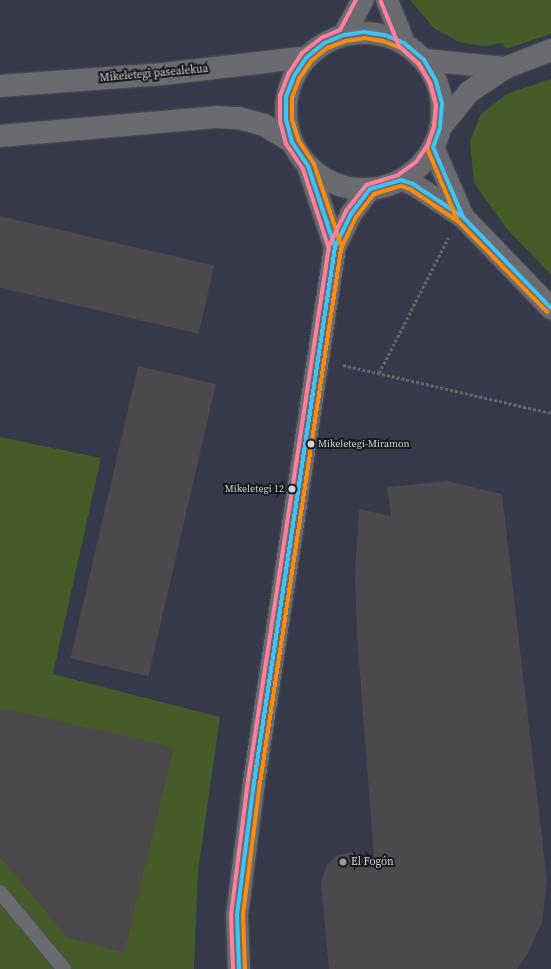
<!DOCTYPE html>
<html>
<head>
<meta charset="utf-8">
<style>
  body { margin:0 }
  #map { position:relative; width:551px; height:969px; overflow:hidden; background:#32333a; font-family:"Source Serif 4",serif }
  div>[style] { position:absolute }
  .built>* { inset:0; background:#35394a }
  .green>* { inset:0; background:#455c29 }
  .building>* { inset:0; background:#4c494d; transform-origin:0 0 }
  .path>* { height:2.5px; margin-top:-1.25px; transform-origin:0; background:repeating-linear-gradient(90deg,#65666b 0 3px,transparent 0 5px) }
  .roads { filter:drop-shadow(0 0 1px #4f5056) drop-shadow(0 0 1px #4f5056) }
  .lane>* { height:14px; margin:-7px; padding:0 7px; transform-origin:7px; border-radius:7px; background:#696b70 }
  .street>* { height:22px; margin:-11px; padding:0 11px; transform-origin:11px; border-radius:11px; background:#696b70 }
  .street>.ring { margin:-11px; padding:0; box-sizing:content-box; background:none; border:22px solid #696b70; border-radius:50% }
  .bus-1>* { height:4px; margin:-2px; padding:0 2px; transform-origin:2px; border-radius:2px; background:#40c2f3 }
  .bus-2>* { height:4px; margin:-2px; padding:0 2px; transform-origin:2px; border-radius:2px; background:#f78d10 }
  .bus-3>* { height:4px; margin:-2px; padding:0 2px; transform-origin:2px; border-radius:2px; background:#ff809e }
  .dots>* { width:11px; height:11px; translate:-50% -50%; box-sizing:border-box; border:2px solid #181a1f; border-radius:50% }
  span { translate:-50% -50%; white-space:nowrap; text-align:center; line-height:1.15; -webkit-text-stroke:4px #181a1f; paint-order:stroke }
  .bus-label { font-size:10px; color:#d2d4dc }
  .left { translate:0 -50%; text-align:left }
  .right { translate:-100% -50%; text-align:right }
  .street-label { font-size:11px; color:#d2d4dc }
  .poi-label { font-size:11px; color:#d2d4dc }
</style>
</head>
<body>
<div id="map">
  <div class="built">
    <i style="clip-path:polygon(0 0,551px 0,551px 79px,508px 93px,506px 228px,551px 275px,551px 969px,194px 969px,198px 873px,220px 717px,53px 674px,101px 458px,0 437px)"></i>
  </div>
  <div class="green">
    <i style="clip-path:polygon(410px 0,551px 0,551px 34px,506px 49px,502px 43px,485px 46px,459px 42px,434px 28px)"></i>
    <i style="clip-path:polygon(551px 79px,551px 275px,506px 228px,474px 183px,470px 141px,481px 114px,508px 93px)"></i>
    <i style="clip-path:polygon(0 437px,101px 458px,53px 674px,220px 717px,198px 873px,194px 969px,0 969px)"></i>
  </div>
  <div class="building">
    <i style="left:0;top:216px;width:220px;height:70px;rotate:13deg"></i>
    <i style="left:138px;top:366px;width:80px;height:300px;rotate:13deg"></i>
    <i style="clip-path:polygon(447px 481px,502px 494px,547px 881px,542px 922px,528px 953px,517px 969px,329px 969px,321px 882px,327px 864px,338px 855px,351px 852px,374px 857px,357px 635px,355px 571px,359px 509px,391px 516px,387px 487px)"></i>
    <i style="clip-path:polygon(0 708px,174px 747px,124px 953px,67px 937px,0 857px)"></i>
  </div>
  <div class="path">
    <i style="left:343px;top:365px;width:213px;rotate:13deg"></i>
    <i style="left:379px;top:373px;width:152px;rotate:-62.9deg"></i>
  </div>
  <div class="roads">
    <div class="lane">
      <i style="left:0;top:892px;width:100px;rotate:50.3deg"></i>
    </div>
    <div class="street">
      <i style="left:387px;top:0;width:46px;rotate:68.4deg"></i>
      <i class="ring" style="left:286px;top:33px;width:134px;height:134px"></i>
      <i style="left:344px;top:35px;width:40px;rotate:-62deg"></i>
      <i style="left:424px;top:60px;width:81px;rotate:5.6deg"></i>
      <i style="left:0;top:86px;width:163px;rotate:-4.2deg"></i>
      <i style="left:163px;top:74px;width:145px;rotate:-6.7deg"></i>
      <i style="left:440px;top:128px;width:46px;rotate:-51.1deg"></i>
      <i style="left:469px;top:92px;width:43px;rotate:-33.7deg"></i>
      <i style="left:505px;top:68px;width:49px;rotate:-21.4deg"></i>
      <i style="left:0;top:136px;width:217px;rotate:-5deg"></i>
      <i style="left:216px;top:117px;width:22px;rotate:3deg"></i>
      <i style="left:238px;top:118px;width:27px;rotate:15deg"></i>
      <i style="left:264px;top:125px;width:33px;rotate:31deg"></i>
      <i style="left:433px;top:147px;width:76px;rotate:66.8deg"></i>
      <i style="left:308px;top:166px;width:85px;rotate:71.6deg"></i>
      <i style="left:401px;top:180px;width:13px;rotate:18deg"></i>
      <i style="left:413px;top:184px;width:60px;rotate:33.4deg"></i>
      <i style="left:463px;top:217px;width:127px;rotate:46deg"></i>
      <i style="left:239px;top:969px;width:54px;rotate:-92.1deg"></i>
      <i style="left:237px;top:915px;width:134px;rotate:-82.7deg"></i>
      <i style="left:254px;top:782px;width:541px;rotate:-81.39deg"></i>
      <i style="left:335px;top:247px;width:37px;rotate:-64deg"></i>
      <i style="left:351px;top:214px;width:31px;rotate:-53deg"></i>
    </div>
  </div>
  <div class="bus-1">
    <i style="left:335px;top:247px;width:85px;rotate:-108.4deg"></i>
    <i style="left:308px;top:166px;width:29px;rotate:-124deg"></i>
    <i style="left:292px;top:142px;width:23px;rotate:-105deg"></i>
    <i style="left:286px;top:120px;width:23px;rotate:-90deg"></i>
    <i style="left:286px;top:97px;width:22px;rotate:-69deg"></i>
    <i style="left:294px;top:76px;width:23px;rotate:-56deg"></i>
    <i style="left:307px;top:57px;width:22px;rotate:-39deg"></i>
    <i style="left:324px;top:43px;width:22px;rotate:-22deg"></i>
    <i style="left:344px;top:35px;width:20px;rotate:-9deg"></i>
    <i style="left:364px;top:32px;width:21px;rotate:8deg"></i>
    <i style="left:385px;top:35px;width:21px;rotate:23deg"></i>
    <i style="left:404px;top:43px;width:26px;rotate:40deg"></i>
    <i style="left:424px;top:60px;width:24px;rotate:60deg"></i>
    <i style="left:436px;top:81px;width:24px;rotate:75deg"></i>
    <i style="left:442px;top:104px;width:24px;rotate:95deg"></i>
    <i style="left:440px;top:128px;width:20px;rotate:110deg"></i>
    <i style="left:433px;top:147px;width:76px;rotate:66.8deg"></i>
    <i style="left:239px;top:969px;width:54px;rotate:-92.1deg"></i>
    <i style="left:237px;top:915px;width:134px;rotate:-82.7deg"></i>
    <i style="left:254px;top:782px;width:541px;rotate:-81.39deg"></i>
    <i style="left:335px;top:247px;width:37px;rotate:-64deg"></i>
    <i style="left:351px;top:214px;width:31px;rotate:-53deg"></i>
    <i style="left:370px;top:189px;width:32px;rotate:-16deg"></i>
    <i style="left:401px;top:180px;width:13px;rotate:18deg"></i>
    <i style="left:413px;top:184px;width:60px;rotate:33.4deg"></i>
    <i style="left:463px;top:217px;width:127px;rotate:46deg"></i>
  </div>
  <div class="bus-2">
    <i style="left:341px;top:245px;width:85px;rotate:-108.4deg"></i>
    <i style="left:314px;top:164px;width:30px;rotate:-123deg"></i>
    <i style="left:298px;top:139px;width:21px;rotate:-107deg"></i>
    <i style="left:292px;top:119px;width:21px;rotate:-90deg"></i>
    <i style="left:292px;top:98px;width:20px;rotate:-70deg"></i>
    <i style="left:299px;top:79px;width:22px;rotate:-56deg"></i>
    <i style="left:311px;top:61px;width:21px;rotate:-39deg"></i>
    <i style="left:327px;top:48px;width:20px;rotate:-20deg"></i>
    <i style="left:346px;top:41px;width:18px;rotate:-9deg"></i>
    <i style="left:364px;top:38px;width:19px;rotate:9deg"></i>
    <i style="left:383px;top:41px;width:19px;rotate:21deg"></i>
    <i style="left:401px;top:48px;width:24px;rotate:42deg"></i>
    <i style="left:419px;top:64px;width:22px;rotate:60deg"></i>
    <i style="left:430px;top:83px;width:23px;rotate:75deg"></i>
    <i style="left:436px;top:105px;width:22px;rotate:95deg"></i>
    <i style="left:434px;top:127px;width:22px;rotate:108deg"></i>
    <i style="left:427px;top:148px;width:77px;rotate:67.1deg"></i>
    <i style="left:245px;top:969px;width:54px;rotate:-92.1deg"></i>
    <i style="left:243px;top:915px;width:133px;rotate:-82.7deg"></i>
    <i style="left:260px;top:783px;width:540px;rotate:-81.37deg"></i>
    <i style="left:341px;top:249px;width:35px;rotate:-65deg"></i>
    <i style="left:356px;top:217px;width:29px;rotate:-52deg"></i>
    <i style="left:374px;top:194px;width:28px;rotate:-17deg"></i>
    <i style="left:401px;top:186px;width:9px;rotate:18deg"></i>
    <i style="left:410px;top:189px;width:59px;rotate:34deg"></i>
    <i style="left:459px;top:222px;width:126px;rotate:45.6deg"></i>
  </div>
  <div class="bus-3">
    <i style="left:329px;top:249px;width:84px;rotate:-108deg"></i>
    <i style="left:303px;top:169px;width:30px;rotate:-124deg"></i>
    <i style="left:286px;top:144px;width:24px;rotate:-105deg"></i>
    <i style="left:280px;top:121px;width:25px;rotate:-90deg"></i>
    <i style="left:280px;top:96px;width:25px;rotate:-69deg"></i>
    <i style="left:289px;top:73px;width:24px;rotate:-57deg"></i>
    <i style="left:302px;top:53px;width:24px;rotate:-38deg"></i>
    <i style="left:321px;top:38px;width:21px;rotate:-23deg"></i>
    <i style="left:340px;top:30px;width:34px;rotate:-62deg"></i>
    <i style="left:233px;top:969px;width:54px;rotate:-92.1deg"></i>
    <i style="left:231px;top:915px;width:135px;rotate:-82.8deg"></i>
    <i style="left:248px;top:781px;width:541px;rotate:-81.39deg"></i>
    <i style="left:329px;top:246px;width:39px;rotate:-64deg"></i>
    <i style="left:346px;top:211px;width:33px;rotate:-52deg"></i>
    <i style="left:366px;top:185px;width:34px;rotate:-17deg"></i>
    <i style="left:398px;top:175px;width:22px;rotate:-36deg"></i>
    <i style="left:416px;top:162px;width:22px;rotate:-56deg"></i>
    <i style="left:428px;top:144px;width:18px;rotate:-71deg"></i>
    <i style="left:434px;top:127px;width:22px;rotate:-85deg"></i>
    <i style="left:436px;top:105px;width:23px;rotate:-105deg"></i>
    <i style="left:430px;top:83px;width:22px;rotate:-120deg"></i>
    <i style="left:419px;top:64px;width:27px;rotate:-138deg"></i>
    <i style="left:399px;top:46px;width:48px;rotate:-112.2deg"></i>
  </div>
  <div class="dots">
    <i style="left:311px;top:444px;background:#d2d4dc"></i>
    <i style="left:292px;top:489px;background:#d2d4dc"></i>
    <i style="left:343px;top:862px;background:#9a9ca3"></i>
  </div>
  <div class="bus-label">
    <span class="left" style="left:318px;top:444px">Mikeletegi-Miramon</span>
    <span class="right" style="left:284px;top:489px">Mikeletegi 12</span>
  </div>
  <div class="street-label">
    <span style="left:154px;top:74px;rotate:-5deg">Mikeletegi pasealekua</span>
  </div>
  <div class="poi-label">
    <span class="left" style="left:351px;top:862px">El Fogón</span>
  </div>
</div>
</body>
</html>
